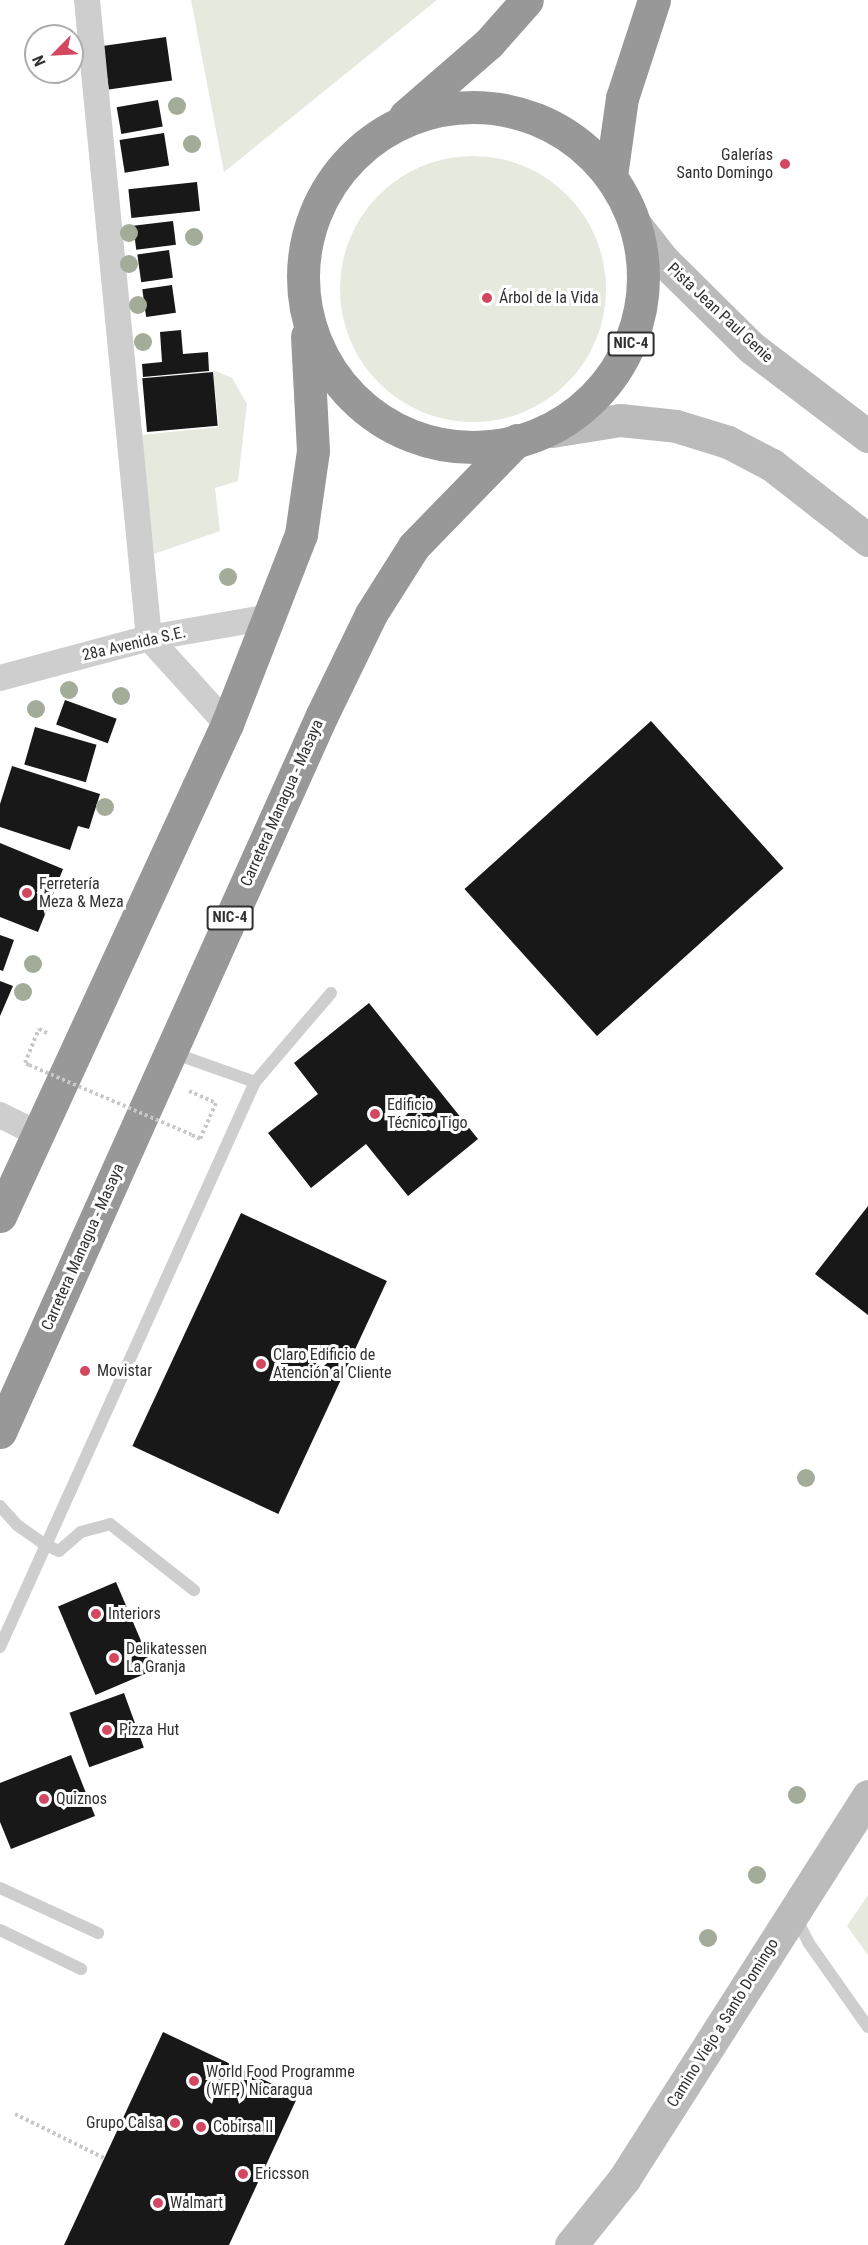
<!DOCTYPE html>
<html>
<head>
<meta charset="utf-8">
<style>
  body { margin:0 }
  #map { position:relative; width:868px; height:2245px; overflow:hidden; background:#fff; font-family:"Roboto Condensed",sans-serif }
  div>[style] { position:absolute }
  .green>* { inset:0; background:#e5e9de }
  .round { border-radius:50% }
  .building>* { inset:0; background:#181818; transform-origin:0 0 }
  .path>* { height:4px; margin-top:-2px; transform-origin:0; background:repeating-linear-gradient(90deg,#c8c8c8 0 3px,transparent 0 6px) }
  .lane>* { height:12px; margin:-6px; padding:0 6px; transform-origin:6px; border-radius:6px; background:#cecece }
  .street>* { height:26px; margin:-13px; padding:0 13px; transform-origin:13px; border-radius:13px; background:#cecece }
  .secondary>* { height:33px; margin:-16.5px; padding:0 16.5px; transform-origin:16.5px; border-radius:16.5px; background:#bbb }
  .highway>* { height:33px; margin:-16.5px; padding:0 16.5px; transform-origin:16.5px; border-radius:16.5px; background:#989898 }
  .highway>.ring { margin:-16.5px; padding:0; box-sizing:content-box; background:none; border:33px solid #989898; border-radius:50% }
  .path-bridge>* { height:4px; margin-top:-2px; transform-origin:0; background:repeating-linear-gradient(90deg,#c8c8c8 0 3px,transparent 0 6px) }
  .trees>* { width:18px; height:18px; margin:-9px; border-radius:50%; background:#a3ac98 }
  .dots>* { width:16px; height:16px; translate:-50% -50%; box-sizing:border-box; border:3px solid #fff; border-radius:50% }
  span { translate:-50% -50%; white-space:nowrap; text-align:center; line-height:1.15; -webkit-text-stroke:6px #fff; paint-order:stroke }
  .shield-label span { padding:2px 4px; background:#fff; border:2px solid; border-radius:4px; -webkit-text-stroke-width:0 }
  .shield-label { font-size:15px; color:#313131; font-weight:700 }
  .poi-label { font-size:16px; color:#313131 }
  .right { translate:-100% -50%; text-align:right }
  .left { translate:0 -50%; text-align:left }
  .street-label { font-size:16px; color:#313131 }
  .north { position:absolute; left:24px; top:24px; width:60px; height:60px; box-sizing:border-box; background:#fff; border:2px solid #adadad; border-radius:50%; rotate:246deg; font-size:16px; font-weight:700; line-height:24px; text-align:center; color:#313131 }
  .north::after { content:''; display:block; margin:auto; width:21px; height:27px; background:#d34860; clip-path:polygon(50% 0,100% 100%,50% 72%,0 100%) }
</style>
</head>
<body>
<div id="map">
  <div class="green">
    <i style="clip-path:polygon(191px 0,437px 0,224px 172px)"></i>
    <i class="round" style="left:340px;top:156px;width:266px;height:266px"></i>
    <i style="clip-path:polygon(213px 370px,232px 378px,247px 404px,238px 481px,215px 488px,220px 531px,154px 554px,141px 435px,219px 427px)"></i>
    <i style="clip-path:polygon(868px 1895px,868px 1955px,847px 1926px)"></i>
  </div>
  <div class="building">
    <i style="left:166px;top:37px;width:44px;height:64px;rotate:82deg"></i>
    <i style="left:158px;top:100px;width:27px;height:42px;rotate:80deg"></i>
    <i style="left:164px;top:133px;width:33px;height:45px;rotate:81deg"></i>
    <i style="left:197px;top:182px;width:29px;height:69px;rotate:84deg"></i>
    <i style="left:173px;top:221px;width:24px;height:40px;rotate:83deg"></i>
    <i style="left:169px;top:250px;width:28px;height:32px;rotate:82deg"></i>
    <i style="left:172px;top:285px;width:28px;height:30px;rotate:82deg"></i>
    <i style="clip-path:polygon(181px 330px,183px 354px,208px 352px,209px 371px,143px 377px,142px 364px,162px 362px,160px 332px)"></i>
    <i style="left:213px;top:372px;width:54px;height:71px;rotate:85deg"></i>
    <i style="left:65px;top:700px;width:55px;height:26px;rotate:20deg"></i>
    <i style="left:651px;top:721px;width:198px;height:251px;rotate:48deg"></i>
    <i style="left:35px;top:727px;width:64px;height:39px;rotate:16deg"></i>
    <i style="clip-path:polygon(12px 766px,100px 794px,89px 829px,78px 826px,70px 850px,0 827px,0 804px)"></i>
    <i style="clip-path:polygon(0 843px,63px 869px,38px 932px,0 917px)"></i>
    <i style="clip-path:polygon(0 935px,14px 940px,3px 971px,0 970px)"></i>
    <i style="clip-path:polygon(0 981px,13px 986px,0 1016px)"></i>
    <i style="clip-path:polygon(369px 1003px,478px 1139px,408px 1196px,366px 1144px,311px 1188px,268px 1133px,318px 1094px,294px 1063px)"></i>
    <i style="clip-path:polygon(868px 1206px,868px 1315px,815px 1274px)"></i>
    <i style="left:241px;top:1213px;width:161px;height:257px;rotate:25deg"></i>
    <i style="left:116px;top:1582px;width:96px;height:63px;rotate:67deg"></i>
    <i style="left:124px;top:1693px;width:58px;height:58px;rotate:70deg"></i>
    <i style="clip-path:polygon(71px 1755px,95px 1816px,11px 1849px,0 1822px,0 1783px)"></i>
    <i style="clip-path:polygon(163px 2032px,298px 2096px,229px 2245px,64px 2245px)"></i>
  </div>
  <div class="path">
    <i style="left:29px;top:1065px;width:4px;rotate:-153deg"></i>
    <i style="left:25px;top:1063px;width:37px;rotate:-68deg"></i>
    <i style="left:39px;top:1029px;width:11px;rotate:27deg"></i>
    <i style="left:189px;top:1091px;width:30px;rotate:24deg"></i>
    <i style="left:216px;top:1103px;width:39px;rotate:114deg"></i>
    <i style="left:200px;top:1139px;width:9px;rotate:-153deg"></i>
    <i style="left:15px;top:2114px;width:99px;rotate:26.3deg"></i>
  </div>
  <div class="lane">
    <i style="left:173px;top:1053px;width:87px;rotate:19.5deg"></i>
    <i style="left:255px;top:1082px;width:508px;rotate:114.29deg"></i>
    <i style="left:46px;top:1545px;width:14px;rotate:25deg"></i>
    <i style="left:59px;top:1551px;width:29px;rotate:-41deg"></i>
    <i style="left:81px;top:1532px;width:30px;rotate:-15deg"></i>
    <i style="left:110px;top:1524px;width:107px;rotate:38.2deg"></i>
    <i style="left:255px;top:1082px;width:117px;rotate:-49.5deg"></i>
    <i style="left:0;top:1506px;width:25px;rotate:48deg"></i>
    <i style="left:17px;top:1525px;width:35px;rotate:35deg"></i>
    <i style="left:46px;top:1545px;width:112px;rotate:114.3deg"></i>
    <i style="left:0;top:1888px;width:108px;rotate:24.7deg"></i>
    <i style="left:795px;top:1916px;width:29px;rotate:63deg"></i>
    <i style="left:808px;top:1942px;width:104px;rotate:54.8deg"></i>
    <i style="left:0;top:1930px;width:90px;rotate:25.7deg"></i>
  </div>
  <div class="street">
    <i style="left:87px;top:0;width:641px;rotate:84.45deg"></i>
    <i style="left:149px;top:638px;width:116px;rotate:47.8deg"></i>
    <i style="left:0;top:678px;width:154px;rotate:-15deg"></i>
    <i style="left:149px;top:638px;width:122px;rotate:-9.9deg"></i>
    <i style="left:0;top:1115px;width:40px;rotate:26.6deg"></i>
  </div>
  <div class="secondary">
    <i style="left:637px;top:227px;width:42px;rotate:51.8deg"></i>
    <i style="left:663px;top:260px;width:125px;rotate:44.7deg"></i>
    <i style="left:752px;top:348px;width:146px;rotate:37.2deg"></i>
    <i style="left:552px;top:431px;width:69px;rotate:-9.2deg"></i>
    <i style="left:620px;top:420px;width:56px;rotate:6.1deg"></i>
    <i style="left:676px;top:426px;width:54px;rotate:17.1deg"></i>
    <i style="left:728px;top:442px;width:50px;rotate:27.6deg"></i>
    <i style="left:772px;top:465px;width:122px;rotate:38deg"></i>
    <i style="left:571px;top:2245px;width:85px;rotate:-51.2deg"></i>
    <i style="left:624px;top:2179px;width:454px;rotate:-57.5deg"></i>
  </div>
  <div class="highway">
    <i class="ring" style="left:303px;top:107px;width:307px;height:307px"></i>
    <i style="left:405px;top:116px;width:111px;rotate:-41deg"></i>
    <i style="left:489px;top:43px;width:57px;rotate:-48.5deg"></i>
    <i style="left:611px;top:176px;width:79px;rotate:-82deg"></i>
    <i style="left:622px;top:98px;width:103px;rotate:-71.9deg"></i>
    <i style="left:0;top:1216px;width:542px;rotate:-65.23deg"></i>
    <i style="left:227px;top:724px;width:204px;rotate:-68.7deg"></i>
    <i style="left:301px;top:534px;width:84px;rotate:-81.8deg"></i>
    <i style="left:313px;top:451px;width:115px;rotate:-93deg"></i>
    <i style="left:0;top:1432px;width:786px;rotate:-65.82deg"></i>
    <i style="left:322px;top:715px;width:112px;rotate:-64.1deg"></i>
    <i style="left:371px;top:614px;width:80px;rotate:-57.7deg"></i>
    <i style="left:414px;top:546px;width:148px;rotate:-45.8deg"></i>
  </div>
  <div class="path-bridge">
    <i style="left:29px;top:1065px;width:177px;rotate:23.2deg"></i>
  </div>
  <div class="trees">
    <i style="left:177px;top:106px"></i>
    <i style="left:192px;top:144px"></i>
    <i style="left:129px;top:233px"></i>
    <i style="left:194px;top:237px"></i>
    <i style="left:129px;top:264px"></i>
    <i style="left:138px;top:305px"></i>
    <i style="left:143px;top:342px"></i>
    <i style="left:228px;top:577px"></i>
    <i style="left:69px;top:690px"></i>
    <i style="left:121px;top:696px"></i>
    <i style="left:36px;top:709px"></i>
    <i style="left:105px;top:807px"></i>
    <i style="left:33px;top:964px"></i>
    <i style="left:23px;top:992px"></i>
    <i style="left:806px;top:1478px"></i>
    <i style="left:797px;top:1795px"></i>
    <i style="left:757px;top:1875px"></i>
    <i style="left:708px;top:1938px"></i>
  </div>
  <div class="dots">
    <i style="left:785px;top:164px;background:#d34860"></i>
    <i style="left:487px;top:298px;background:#d34860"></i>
    <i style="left:27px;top:893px;background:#d34860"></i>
    <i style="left:375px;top:1114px;background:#d34860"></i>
    <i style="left:261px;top:1364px;background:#d34860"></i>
    <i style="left:85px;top:1371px;background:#d34860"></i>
    <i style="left:96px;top:1614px;background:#d34860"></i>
    <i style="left:114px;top:1658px;background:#d34860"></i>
    <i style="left:107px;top:1730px;background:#d34860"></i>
    <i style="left:44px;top:1799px;background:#d34860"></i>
    <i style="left:194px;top:2081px;background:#d34860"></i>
    <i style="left:175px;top:2123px;background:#d34860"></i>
    <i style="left:201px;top:2127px;background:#d34860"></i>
    <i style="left:243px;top:2174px;background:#d34860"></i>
    <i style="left:158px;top:2203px;background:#d34860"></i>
  </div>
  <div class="shield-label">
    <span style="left:631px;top:344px">NIC-4</span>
    <span style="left:230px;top:918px">NIC-4</span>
  </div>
  <div class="poi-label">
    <span class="right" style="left:773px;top:164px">Galerías<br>Santo Domingo</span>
    <span class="left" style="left:499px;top:298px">Árbol de la Vida</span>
    <span class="left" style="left:39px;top:893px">Ferretería<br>Meza &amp; Meza</span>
    <span class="left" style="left:387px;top:1114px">Edificio<br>Técnico Tigo</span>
    <span class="left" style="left:273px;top:1364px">Claro Edificio de<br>Atención al Cliente</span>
    <span class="left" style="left:97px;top:1371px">Movistar</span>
    <span class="left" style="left:108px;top:1614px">Interiors</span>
    <span class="left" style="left:126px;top:1658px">Delikatessen<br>La Granja</span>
    <span class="left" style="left:119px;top:1730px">Pizza Hut</span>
    <span class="left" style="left:56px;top:1799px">Quiznos</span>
    <span class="left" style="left:206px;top:2081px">World Food Programme<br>(WFP) Nicaragua</span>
    <span class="right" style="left:163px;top:2123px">Grupo Calsa</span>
    <span class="left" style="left:213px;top:2127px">Cobirsa II</span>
    <span class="left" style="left:255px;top:2174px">Ericsson</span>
    <span class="left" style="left:170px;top:2203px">Walmart</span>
  </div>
  <div class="street-label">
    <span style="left:720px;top:313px;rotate:43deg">Pista Jean Paul Genie</span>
    <span style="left:134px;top:644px;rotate:-13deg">28a Avenida S.E.</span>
    <span style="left:282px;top:803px;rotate:-66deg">Carretera Managua - Masaya</span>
    <span style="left:83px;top:1247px;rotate:-66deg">Carretera Managua - Masaya</span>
    <span style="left:723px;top:2023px;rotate:-58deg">Camino Viejo a Santo Domingo</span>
  </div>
  <div class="north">N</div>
</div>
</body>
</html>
